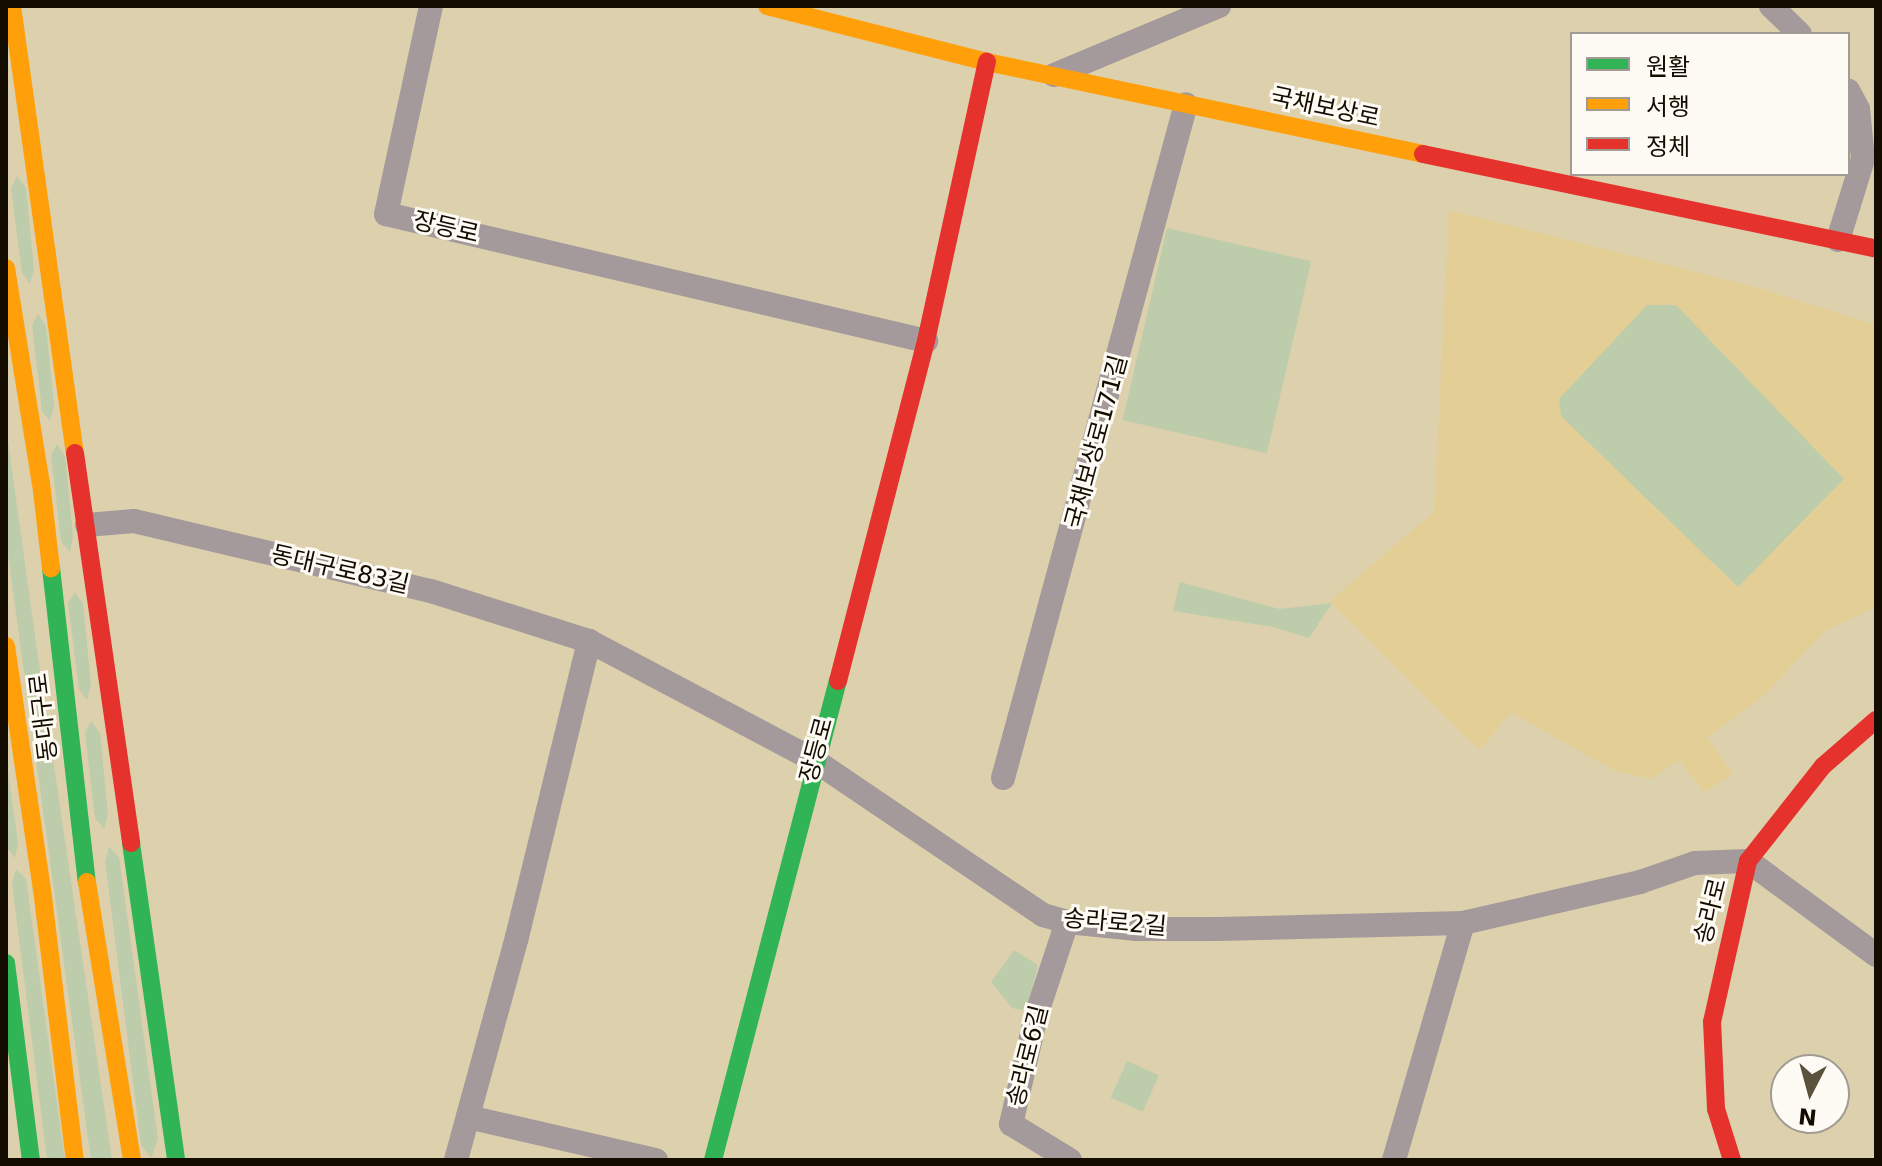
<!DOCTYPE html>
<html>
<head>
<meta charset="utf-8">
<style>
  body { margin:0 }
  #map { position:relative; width:1882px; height:1166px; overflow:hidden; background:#ddd0ac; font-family:"DejaVu Sans","Noto Sans KR",sans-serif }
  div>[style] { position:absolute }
  .built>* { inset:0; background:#e3cf96 }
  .green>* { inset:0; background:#bdccaa; transform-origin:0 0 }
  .street>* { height:24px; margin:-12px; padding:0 12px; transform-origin:12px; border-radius:12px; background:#a49a9b }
  .fast>* { height:18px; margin:-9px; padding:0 9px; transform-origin:9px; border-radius:9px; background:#30b455 }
  .slow>* { height:18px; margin:-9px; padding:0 9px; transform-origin:9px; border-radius:9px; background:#ff9f0a }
  .jam>* { height:18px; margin:-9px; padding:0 9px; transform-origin:9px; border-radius:9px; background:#e5322d }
  span { translate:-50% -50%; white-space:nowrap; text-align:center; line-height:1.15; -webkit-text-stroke:6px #fefbf5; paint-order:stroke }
  .street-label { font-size:24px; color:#150c00 }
  .frame { position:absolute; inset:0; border:8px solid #150c00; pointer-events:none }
  .legend { position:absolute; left:1570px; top:32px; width:280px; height:144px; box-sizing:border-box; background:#fefbf5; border:2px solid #a19b93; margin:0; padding:10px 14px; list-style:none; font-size:24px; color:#150c00 }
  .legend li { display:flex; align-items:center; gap:16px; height:40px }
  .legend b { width:40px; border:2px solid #a19b93 }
  .north { position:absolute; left:1770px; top:1054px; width:80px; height:80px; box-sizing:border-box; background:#fefbf5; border:2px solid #a19b93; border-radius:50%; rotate:186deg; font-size:22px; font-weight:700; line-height:32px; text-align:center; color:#150c00 }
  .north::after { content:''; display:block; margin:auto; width:28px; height:36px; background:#5b513c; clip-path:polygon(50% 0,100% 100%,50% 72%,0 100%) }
</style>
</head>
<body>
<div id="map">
  <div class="built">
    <i style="clip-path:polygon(1449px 210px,1752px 286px,1876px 325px,1876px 607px,1825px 631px,1760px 699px,1707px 737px,1733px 774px,1704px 792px,1679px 760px,1651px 779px,1615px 771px,1511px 712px,1479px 750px,1330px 601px,1434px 512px)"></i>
  </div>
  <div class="green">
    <i style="clip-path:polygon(17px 176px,26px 188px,34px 269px,30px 284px,22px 273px,11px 188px)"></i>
    <i style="left:1167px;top:228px;width:148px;height:197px;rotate:13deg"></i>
    <i style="clip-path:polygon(1647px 305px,1676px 305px,1844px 479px,1738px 587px,1561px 416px,1559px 399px)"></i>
    <i style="clip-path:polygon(38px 314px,46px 326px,54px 406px,50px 421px,42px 411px,32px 325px)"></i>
    <i style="clip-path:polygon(6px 427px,37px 650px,112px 1160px,91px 1160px,6px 540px)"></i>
    <i style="clip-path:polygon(57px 444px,65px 456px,73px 536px,70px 552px,61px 541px,51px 455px)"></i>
    <i style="clip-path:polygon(1180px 582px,1279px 609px,1332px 603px,1309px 638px,1273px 627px,1173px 611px)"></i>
    <i style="clip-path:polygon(75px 592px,83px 604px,91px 684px,87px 700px,79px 689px,68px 603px)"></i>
    <i style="clip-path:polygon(91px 721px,100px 733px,108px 814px,104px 829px,95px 818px,85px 733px)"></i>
    <i style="clip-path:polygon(6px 757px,18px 843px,15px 858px,6px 847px)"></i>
    <i style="clip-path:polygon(109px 847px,119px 857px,158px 1139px,151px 1158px,141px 1145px,105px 861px)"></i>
    <i style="clip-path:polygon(16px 869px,26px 879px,65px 1160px,47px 1160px,12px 883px)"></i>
    <i style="clip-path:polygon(1014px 950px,1038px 965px,1027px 1011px,1012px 1008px,991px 982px)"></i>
    <i style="left:1127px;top:1061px;width:35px;height:40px;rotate:24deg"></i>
  </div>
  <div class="street">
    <i style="left:431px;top:6px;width:213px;rotate:102.2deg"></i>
    <i style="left:386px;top:214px;width:555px;rotate:13.23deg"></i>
    <i style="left:1771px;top:6px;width:40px;rotate:44deg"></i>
    <i style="left:1054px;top:75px;width:179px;rotate:-22.7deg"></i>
    <i style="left:1838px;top:240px;width:85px;rotate:-72.8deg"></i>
    <i style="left:1863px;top:159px;width:50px;rotate:-95.7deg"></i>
    <i style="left:1858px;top:109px;width:21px;rotate:-118deg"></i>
    <i style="left:87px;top:525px;width:47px;rotate:-4.9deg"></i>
    <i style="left:134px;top:521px;width:305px;rotate:13.3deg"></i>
    <i style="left:431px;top:591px;width:166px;rotate:17.6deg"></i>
    <i style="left:589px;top:641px;width:255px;rotate:27.9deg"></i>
    <i style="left:814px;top:760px;width:277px;rotate:34.1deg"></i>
    <i style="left:1043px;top:915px;width:25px;rotate:16deg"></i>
    <i style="left:1067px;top:922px;width:70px;rotate:5.7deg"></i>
    <i style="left:1137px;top:929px;width:81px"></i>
    <i style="left:1218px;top:929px;width:245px;rotate:-1.4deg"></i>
    <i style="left:1463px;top:923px;width:182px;rotate:-13deg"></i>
    <i style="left:1640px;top:882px;width:58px;rotate:-19.1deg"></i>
    <i style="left:1695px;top:863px;width:53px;rotate:-2.2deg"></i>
    <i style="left:1748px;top:861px;width:159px;rotate:36.3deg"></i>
    <i style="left:1003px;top:778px;width:698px;rotate:-74.81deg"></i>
    <i style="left:1067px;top:922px;width:99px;rotate:108.3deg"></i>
    <i style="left:1036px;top:1016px;width:111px;rotate:103deg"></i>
    <i style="left:1011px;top:1124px;width:69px;rotate:31.4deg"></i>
    <i style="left:468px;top:1117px;width:193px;rotate:12.9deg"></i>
    <i style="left:456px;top:1160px;width:231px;rotate:-74.7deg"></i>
    <i style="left:517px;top:937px;width:305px;rotate:-76.3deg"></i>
    <i style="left:1394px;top:1160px;width:247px;rotate:-73.8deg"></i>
  </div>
  <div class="fast">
    <i style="left:51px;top:568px;width:316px;rotate:83.5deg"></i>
    <i style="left:131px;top:843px;width:320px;rotate:81.9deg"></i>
    <i style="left:6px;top:963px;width:199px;rotate:82.8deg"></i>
    <i style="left:713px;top:1160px;width:495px;rotate:-75.4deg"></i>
  </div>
  <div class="slow">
    <i style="left:12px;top:6px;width:451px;rotate:82deg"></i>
    <i style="left:767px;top:6px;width:227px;rotate:14.3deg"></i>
    <i style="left:987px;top:62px;width:446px;rotate:11.9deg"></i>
    <i style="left:6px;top:268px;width:218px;rotate:80.8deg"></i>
    <i style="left:41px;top:483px;width:86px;rotate:83.3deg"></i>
    <i style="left:6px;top:646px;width:254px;rotate:81.6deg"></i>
    <i style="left:43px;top:897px;width:265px;rotate:83.1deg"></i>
    <i style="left:87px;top:882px;width:282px;rotate:80.8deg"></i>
  </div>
  <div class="jam">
    <i style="left:1423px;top:154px;width:463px;rotate:11.8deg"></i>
    <i style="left:75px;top:453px;width:394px;rotate:81.8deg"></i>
    <i style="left:838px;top:681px;width:351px;rotate:-75.5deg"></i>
    <i style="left:926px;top:341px;width:286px;rotate:-77.7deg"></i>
    <i style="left:1732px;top:1160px;width:53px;rotate:-107.4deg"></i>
    <i style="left:1716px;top:1109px;width:87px;rotate:-92.6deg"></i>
    <i style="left:1712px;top:1022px;width:165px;rotate:-77.4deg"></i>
    <i style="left:1748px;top:861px;width:121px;rotate:-51.7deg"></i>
    <i style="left:1823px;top:766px;width:70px;rotate:-41deg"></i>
  </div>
  <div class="street-label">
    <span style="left:1325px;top:108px;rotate:12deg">국채보상로</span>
    <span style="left:446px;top:228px;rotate:13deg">장등로</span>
    <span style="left:1097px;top:442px;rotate:-75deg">국채보상로171길</span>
    <span style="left:340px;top:570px;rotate:13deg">동대구로83길</span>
    <span style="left:44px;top:717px;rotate:-97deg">동대구로</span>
    <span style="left:817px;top:750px;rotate:-75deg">장등로</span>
    <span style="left:1711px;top:911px;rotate:-76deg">송라로</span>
    <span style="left:1115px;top:923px;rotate:5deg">송라로2길</span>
    <span style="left:1028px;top:1056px;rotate:-76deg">송라로6길</span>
  </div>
  <div class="frame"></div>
  <ul class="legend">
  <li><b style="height:10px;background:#30b455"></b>원활</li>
  <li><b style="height:10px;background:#ff9f0a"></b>서행</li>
  <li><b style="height:10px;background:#e5322d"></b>정체</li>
  </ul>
  <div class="north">N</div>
</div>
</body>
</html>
